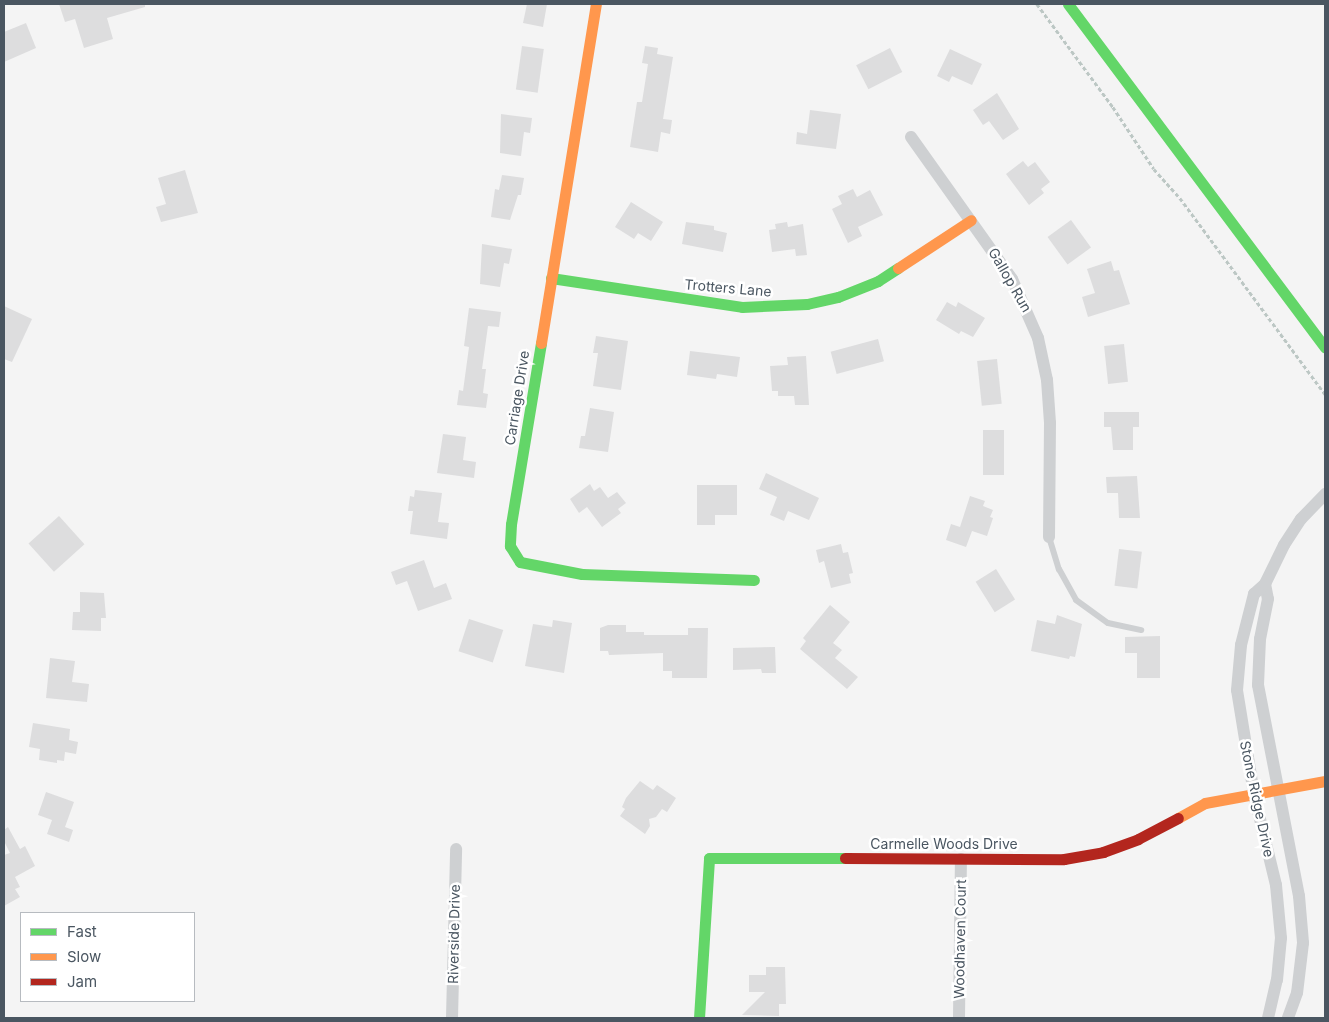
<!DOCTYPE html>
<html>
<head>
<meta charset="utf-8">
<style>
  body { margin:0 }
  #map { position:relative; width:1329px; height:1022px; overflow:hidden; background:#f4f4f4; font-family:Inter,sans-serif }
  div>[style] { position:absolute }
  .building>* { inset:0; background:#ddddde; transform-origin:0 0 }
  .path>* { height:2.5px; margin-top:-1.25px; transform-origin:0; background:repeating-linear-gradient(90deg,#bcc7c4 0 4px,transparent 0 6.5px) }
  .lane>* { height:6px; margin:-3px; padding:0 3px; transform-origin:3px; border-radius:3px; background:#ced0d2 }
  .street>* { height:12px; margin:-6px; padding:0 6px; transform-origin:6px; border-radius:6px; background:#ced0d2 }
  .fast>* { height:11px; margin:-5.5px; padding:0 5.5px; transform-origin:5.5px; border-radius:5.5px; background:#63d668 }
  .slow>* { height:11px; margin:-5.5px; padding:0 5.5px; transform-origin:5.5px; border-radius:5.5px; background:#ff974d }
  .jam>* { height:11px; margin:-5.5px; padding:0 5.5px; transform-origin:5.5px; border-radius:5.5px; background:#b3261e }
  span { translate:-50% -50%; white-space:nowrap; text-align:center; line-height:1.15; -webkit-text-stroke:5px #fff; paint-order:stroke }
  .street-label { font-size:14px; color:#4a5661 }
  .frame { position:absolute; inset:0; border:5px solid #4a5661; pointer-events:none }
  .legend { position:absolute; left:20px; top:912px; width:175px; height:90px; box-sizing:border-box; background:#fff; border:1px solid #b7bbc0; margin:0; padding:6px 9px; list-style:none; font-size:15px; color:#4a5661 }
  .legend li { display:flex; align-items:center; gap:10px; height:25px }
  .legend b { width:25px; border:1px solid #b7bbc0 }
</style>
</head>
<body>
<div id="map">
  <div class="building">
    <i style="clip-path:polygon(59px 4px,145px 4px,145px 7px,107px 18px,113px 39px,84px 48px,75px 19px,65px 22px)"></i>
    <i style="clip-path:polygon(527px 4px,547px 4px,543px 27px,523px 23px)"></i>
    <i style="clip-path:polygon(26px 23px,36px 48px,4px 62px,4px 32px)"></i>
    <i style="left:522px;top:46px;width:22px;height:44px;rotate:8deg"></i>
    <i style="clip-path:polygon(645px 46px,658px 48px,657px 54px,673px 57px,663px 119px,672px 120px,670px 134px,661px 132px,658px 152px,630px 147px,637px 102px,642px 102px,648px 64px,642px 63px)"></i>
    <i style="left:890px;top:48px;width:27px;height:38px;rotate:63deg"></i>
    <i style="clip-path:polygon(950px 49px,982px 64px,972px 85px,952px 76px,949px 82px,937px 76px)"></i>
    <i style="clip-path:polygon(997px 93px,1019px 129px,1003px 140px,989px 121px,983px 125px,973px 110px)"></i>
    <i style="clip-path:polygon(810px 110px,841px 114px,836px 149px,796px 144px,797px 132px,807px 134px)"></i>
    <i style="clip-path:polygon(501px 114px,532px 118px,530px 133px,524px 132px,521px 156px,500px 153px)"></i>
    <i style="clip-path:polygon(1023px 161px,1028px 167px,1035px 162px,1050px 182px,1041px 189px,1044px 193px,1029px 205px,1006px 174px)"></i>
    <i style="clip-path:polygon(185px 170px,198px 213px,161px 222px,156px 207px,166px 204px,158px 178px)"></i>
    <i style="clip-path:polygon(502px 175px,524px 178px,521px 195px,518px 195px,510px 220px,491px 217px,495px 189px,499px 190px)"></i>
    <i style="clip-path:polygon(853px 189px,857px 197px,870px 190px,883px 215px,858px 227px,862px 236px,848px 243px,832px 209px,842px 204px,838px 196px)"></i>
    <i style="clip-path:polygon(631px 202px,663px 222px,651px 241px,638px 233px,634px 239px,615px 227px)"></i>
    <i style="left:1071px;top:220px;width:34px;height:29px;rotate:54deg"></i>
    <i style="clip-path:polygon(686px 222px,714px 226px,714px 230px,727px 233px,723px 252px,682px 244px)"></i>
    <i style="clip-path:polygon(787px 222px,788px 227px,803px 224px,807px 255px,796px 256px,795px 249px,772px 252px,769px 230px,776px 229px,775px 224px)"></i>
    <i style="clip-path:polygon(482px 244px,512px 249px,509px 264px,504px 263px,500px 287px,480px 284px)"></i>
    <i style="clip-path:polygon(1111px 261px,1114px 271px,1119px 270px,1130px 304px,1088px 317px,1082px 297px,1095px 293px,1087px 269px)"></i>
    <i style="clip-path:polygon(947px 302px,956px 307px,958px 302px,985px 318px,973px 337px,961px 331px,959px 334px,936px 320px)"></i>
    <i style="clip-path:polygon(4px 306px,32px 319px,12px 362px,4px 359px)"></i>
    <i style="clip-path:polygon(469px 308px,501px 312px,499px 327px,488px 326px,482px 369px,486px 369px,483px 393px,488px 394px,486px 408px,457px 405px,459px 390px,463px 391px,469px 347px,464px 346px)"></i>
    <i style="clip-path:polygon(596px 336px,628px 341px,621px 390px,593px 386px,598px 353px,593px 353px)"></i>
    <i style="left:878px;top:339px;width:23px;height:49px;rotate:75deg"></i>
    <i style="left:1124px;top:344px;width:38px;height:20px;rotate:84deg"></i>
    <i style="clip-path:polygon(690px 351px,740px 357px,737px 377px,717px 374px,716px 379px,687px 375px)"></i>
    <i style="clip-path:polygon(806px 356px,809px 405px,795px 405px,794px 396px,778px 396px,778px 391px,772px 391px,770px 366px,788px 365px,787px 357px)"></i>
    <i style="left:997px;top:359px;width:45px;height:20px;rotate:84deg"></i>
    <i style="clip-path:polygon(590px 408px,614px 412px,608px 452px,579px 448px,581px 436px,585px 436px)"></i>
    <i style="clip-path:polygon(1104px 412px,1139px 412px,1139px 427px,1133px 427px,1133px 450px,1113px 450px,1111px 427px,1104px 427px)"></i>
    <i style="left:983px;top:430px;width:21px;height:45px"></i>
    <i style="clip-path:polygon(443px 434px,466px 437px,463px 460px,476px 462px,474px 478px,437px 473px)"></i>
    <i style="clip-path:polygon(766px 473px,819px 498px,809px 520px,788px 511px,784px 521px,770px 515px,777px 497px,759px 489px)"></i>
    <i style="clip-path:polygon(1137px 476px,1140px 518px,1119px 518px,1118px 493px,1107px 493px,1106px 477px)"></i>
    <i style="clip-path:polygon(590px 484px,594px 491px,600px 487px,608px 498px,617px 492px,626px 503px,618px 509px,621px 513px,602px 527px,587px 507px,579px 513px,570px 499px)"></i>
    <i style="clip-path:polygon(697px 485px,737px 485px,737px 515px,715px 515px,715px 525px,697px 525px)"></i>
    <i style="clip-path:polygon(415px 490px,442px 493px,438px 522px,449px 523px,447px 539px,410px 534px,413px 511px,408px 511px,410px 496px,414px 497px)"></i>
    <i style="clip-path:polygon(970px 496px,985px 501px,983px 506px,993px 510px,990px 517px,993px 518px,987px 536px,972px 531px,966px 547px,946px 540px,951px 524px,960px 527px)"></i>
    <i style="left:59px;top:516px;width:38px;height:41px;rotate:48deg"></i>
    <i style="clip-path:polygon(841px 544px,843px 553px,848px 552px,853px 573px,849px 574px,851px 583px,831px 588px,824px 561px,819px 563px,816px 550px)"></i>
    <i style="left:1119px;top:549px;width:23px;height:37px;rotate:7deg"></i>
    <i style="clip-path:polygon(424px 560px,434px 588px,446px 583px,452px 599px,418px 611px,407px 581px,396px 585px,391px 572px)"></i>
    <i style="left:996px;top:569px;width:36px;height:24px;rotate:58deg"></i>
    <i style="clip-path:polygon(80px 592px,104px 593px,106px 618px,101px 618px,101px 631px,72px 630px,73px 612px,80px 612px)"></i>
    <i style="clip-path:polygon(830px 605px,850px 622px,833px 643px,842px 650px,835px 658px,858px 677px,847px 689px,800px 649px,806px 641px,803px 638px)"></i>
    <i style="clip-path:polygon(1057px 615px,1082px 624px,1075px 657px,1070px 656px,1069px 659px,1031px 651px,1037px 620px,1055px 624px)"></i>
    <i style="left:469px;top:619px;width:36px;height:34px;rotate:18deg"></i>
    <i style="clip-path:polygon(553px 620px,572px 623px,564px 673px,525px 666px,533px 624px,552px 627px)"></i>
    <i style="clip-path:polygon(608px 625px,626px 625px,626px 632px,644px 632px,644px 635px,688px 635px,688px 628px,708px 628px,707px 678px,672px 678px,672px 671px,663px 671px,663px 653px,609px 655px,608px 651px,600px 651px,600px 628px)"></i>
    <i style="clip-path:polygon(1160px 636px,1160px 678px,1137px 678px,1137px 653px,1125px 653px,1125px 637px)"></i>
    <i style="clip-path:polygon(775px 647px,776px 673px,762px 673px,761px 669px,733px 670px,733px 648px)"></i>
    <i style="clip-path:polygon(50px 658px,75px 661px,72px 682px,89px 684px,87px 702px,46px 698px)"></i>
    <i style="clip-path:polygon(33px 723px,70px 729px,69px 740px,78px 742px,76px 754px,65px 752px,64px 761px,57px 760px,57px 763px,39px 760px,40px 749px,29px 747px)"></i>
    <i style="clip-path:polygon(640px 781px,653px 790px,657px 785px,676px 798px,667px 812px,662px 809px,656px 817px,649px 819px,650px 826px,645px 834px,620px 816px,625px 809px,622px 807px,626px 798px)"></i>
    <i style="clip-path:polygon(46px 792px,74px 802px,65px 827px,73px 830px,69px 842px,47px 834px,52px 820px,38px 815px)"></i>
    <i style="clip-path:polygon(8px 827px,20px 849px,25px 846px,35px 866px,15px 877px,20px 887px,15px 889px,20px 897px,4px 906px,4px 855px,10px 853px,4px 841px,4px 830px)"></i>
    <i style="clip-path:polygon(766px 967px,785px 967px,786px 1004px,779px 1004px,779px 1016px,742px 1015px,765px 992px,749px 992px,749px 975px,766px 975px)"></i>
  </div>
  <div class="path">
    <i style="left:1037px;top:4px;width:128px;rotate:53.6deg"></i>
    <i style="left:1113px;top:107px;width:74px;rotate:56.5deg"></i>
    <i style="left:1154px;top:169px;width:39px;rotate:48deg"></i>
    <i style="left:1180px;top:198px;width:244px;rotate:53.5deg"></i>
  </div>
  <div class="lane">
    <i style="left:1049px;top:537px;width:34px;rotate:73deg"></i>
    <i style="left:1059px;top:569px;width:35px;rotate:61deg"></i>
    <i style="left:1076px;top:600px;width:39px;rotate:36deg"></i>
    <i style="left:1108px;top:623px;width:34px;rotate:12deg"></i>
  </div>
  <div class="street">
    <i style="left:911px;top:137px;width:174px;rotate:54.6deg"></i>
    <i style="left:1012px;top:279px;width:64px;rotate:66.2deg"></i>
    <i style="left:1038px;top:338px;width:43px;rotate:77.9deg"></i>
    <i style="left:1047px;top:380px;width:43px;rotate:86deg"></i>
    <i style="left:1050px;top:423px;width:114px;rotate:90.5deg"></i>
    <i style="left:1265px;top:584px;width:15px;rotate:79deg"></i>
    <i style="left:1268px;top:599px;width:41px;rotate:101.3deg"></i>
    <i style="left:1260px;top:639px;width:46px;rotate:92.5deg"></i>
    <i style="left:1258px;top:685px;width:215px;rotate:79deg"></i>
    <i style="left:1299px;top:896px;width:47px;rotate:85.1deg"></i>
    <i style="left:1303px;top:943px;width:50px;rotate:96.8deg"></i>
    <i style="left:1297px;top:993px;width:27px;rotate:110deg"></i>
    <i style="left:452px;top:1018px;width:169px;rotate:-88.6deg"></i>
    <i style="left:959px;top:1018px;width:159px;rotate:-89.3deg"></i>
    <i style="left:1268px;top:1018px;width:39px;rotate:-77deg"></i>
    <i style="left:1277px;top:980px;width:42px;rotate:-84.6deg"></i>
    <i style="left:1281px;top:938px;width:53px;rotate:-95.4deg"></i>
    <i style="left:1276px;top:885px;width:94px;rotate:-103.6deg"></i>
    <i style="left:1254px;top:794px;width:105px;rotate:-99.3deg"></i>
    <i style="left:1237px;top:690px;width:45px;rotate:-84.9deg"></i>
    <i style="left:1241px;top:645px;width:53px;rotate:-75.7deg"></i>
    <i style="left:1254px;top:594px;width:15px;rotate:-42deg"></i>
    <i style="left:1265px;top:584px;width:43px;rotate:-64deg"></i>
    <i style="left:1284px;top:545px;width:31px;rotate:-57deg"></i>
    <i style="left:1301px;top:519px;width:35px;rotate:-46deg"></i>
  </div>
  <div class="fast">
    <i style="left:1068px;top:4px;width:429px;rotate:53.2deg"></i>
    <i style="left:551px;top:278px;width:193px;rotate:8.6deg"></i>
    <i style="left:742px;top:307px;width:65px;rotate:-2.6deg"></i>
    <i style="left:807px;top:304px;width:32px;rotate:-13deg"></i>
    <i style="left:838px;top:297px;width:43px;rotate:-21.8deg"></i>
    <i style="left:878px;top:281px;width:24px;rotate:-33deg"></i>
    <i style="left:541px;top:343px;width:183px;rotate:99.4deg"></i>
    <i style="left:511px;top:524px;width:22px;rotate:93deg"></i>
    <i style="left:510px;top:546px;width:19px;rotate:58deg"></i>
    <i style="left:520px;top:562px;width:63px;rotate:11deg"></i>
    <i style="left:582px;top:574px;width:172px;rotate:2deg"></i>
    <i style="left:699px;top:1018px;width:160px;rotate:-86.4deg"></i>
    <i style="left:709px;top:858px;width:136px"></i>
  </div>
  <div class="slow">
    <i style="left:898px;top:268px;width:87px;rotate:-33.3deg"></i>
    <i style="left:541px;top:343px;width:343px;rotate:-80.8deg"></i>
    <i style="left:1178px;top:818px;width:31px;rotate:-29deg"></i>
    <i style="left:1205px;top:803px;width:122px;rotate:-10.4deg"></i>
  </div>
  <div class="jam">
    <i style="left:845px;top:858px;width:219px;rotate:0.3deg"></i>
    <i style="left:1064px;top:859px;width:40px;rotate:-10deg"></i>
    <i style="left:1103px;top:852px;width:37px;rotate:-20deg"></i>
    <i style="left:1138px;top:839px;width:45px;rotate:-27.7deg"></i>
  </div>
  <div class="street-label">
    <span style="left:1010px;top:280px;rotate:60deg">Gallop Run</span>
    <span style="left:728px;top:288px;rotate:5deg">Trotters Lane</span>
    <span style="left:517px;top:398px;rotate:-81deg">Carriage Drive</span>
    <span style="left:1257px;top:799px;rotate:78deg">Stone Ridge Drive</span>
    <span style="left:944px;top:844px">Carmelle Woods Drive</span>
    <span style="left:454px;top:934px;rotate:-89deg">Riverside Drive</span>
    <span style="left:960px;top:939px;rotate:-89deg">Woodhaven Court</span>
  </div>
  <div class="frame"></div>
  <ul class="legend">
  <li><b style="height:6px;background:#63d668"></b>Fast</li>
  <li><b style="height:6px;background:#ff974d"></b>Slow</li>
  <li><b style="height:6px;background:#b3261e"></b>Jam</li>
  </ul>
</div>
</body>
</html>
